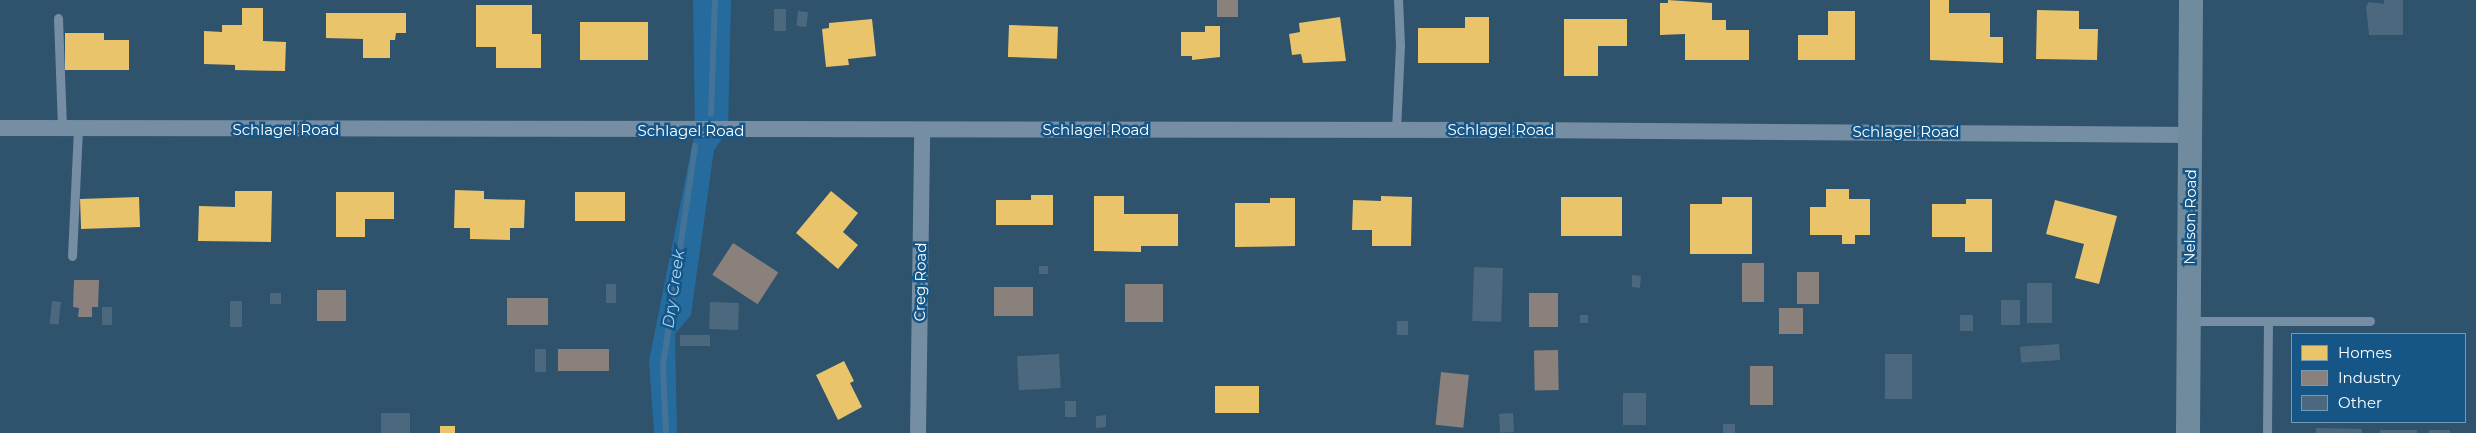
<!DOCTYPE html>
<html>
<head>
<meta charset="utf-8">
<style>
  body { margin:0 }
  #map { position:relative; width:2476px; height:433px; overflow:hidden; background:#2f526d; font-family:Montserrat,sans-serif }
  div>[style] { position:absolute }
  .green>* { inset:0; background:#256b9d }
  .homes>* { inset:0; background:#e9c46a; transform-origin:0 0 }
  .industry>* { inset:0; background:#8a817c; transform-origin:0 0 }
  .stream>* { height:5.5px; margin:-2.75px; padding:0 2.75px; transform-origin:2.75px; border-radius:2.75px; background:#447397 }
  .building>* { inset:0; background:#4c687e; transform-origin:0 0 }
  .service>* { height:9px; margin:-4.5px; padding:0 4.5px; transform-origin:4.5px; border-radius:4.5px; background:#768ea3 }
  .minor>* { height:16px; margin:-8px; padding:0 8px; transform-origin:8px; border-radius:8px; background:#768ea3 }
  .secondary>* { height:24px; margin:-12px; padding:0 12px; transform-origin:12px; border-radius:12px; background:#708b9e }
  span { translate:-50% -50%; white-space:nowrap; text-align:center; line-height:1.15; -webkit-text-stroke:5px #155687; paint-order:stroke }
  .street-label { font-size:15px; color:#fff }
  .water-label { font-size:16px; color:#a5d5f6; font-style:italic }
  .legend { position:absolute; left:2291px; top:333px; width:175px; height:90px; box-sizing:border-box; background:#155687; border:1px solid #739ab7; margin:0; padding:6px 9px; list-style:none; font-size:15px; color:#fff }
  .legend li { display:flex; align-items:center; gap:10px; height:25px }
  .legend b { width:25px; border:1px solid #739ab7 }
</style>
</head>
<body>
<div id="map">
  <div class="green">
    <i style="clip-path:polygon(693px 0,731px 0,728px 131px,714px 150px,691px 315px,675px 334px,677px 433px,654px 433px,649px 361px,695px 131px)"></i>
  </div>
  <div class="homes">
    <i style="clip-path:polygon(1668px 0,1712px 3px,1712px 20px,1726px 20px,1726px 30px,1749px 30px,1749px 60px,1685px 60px,1685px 34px,1660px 35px,1660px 3px,1668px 3px)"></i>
    <i style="clip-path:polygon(1930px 0,1949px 0,1949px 13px,1990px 13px,1990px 37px,2003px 37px,2003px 63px,1930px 60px)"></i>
    <i style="clip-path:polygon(476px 5px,532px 5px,532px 34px,541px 34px,541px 68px,496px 68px,496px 47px,476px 47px)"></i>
    <i style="clip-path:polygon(242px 8px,263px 8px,263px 41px,286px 42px,285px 71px,235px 70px,235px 65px,204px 64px,204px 31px,222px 32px,222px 25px,242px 25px)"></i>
    <i style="clip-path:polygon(2037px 10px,2079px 11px,2079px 29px,2098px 29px,2097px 60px,2036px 59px)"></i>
    <i style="clip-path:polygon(1828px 11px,1855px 11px,1855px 60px,1798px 60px,1798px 35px,1828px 35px)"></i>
    <i style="clip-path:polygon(326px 13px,406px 13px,406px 33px,396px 33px,395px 40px,390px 40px,390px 58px,363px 58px,363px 39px,326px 38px)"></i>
    <i style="clip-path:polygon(1340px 17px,1346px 61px,1303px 63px,1301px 54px,1292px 55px,1289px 34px,1300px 32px,1299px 23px)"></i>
    <i style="clip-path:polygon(1465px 17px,1489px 17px,1489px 63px,1418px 63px,1418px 28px,1465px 28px)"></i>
    <i style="clip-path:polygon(872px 19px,876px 56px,848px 59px,849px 65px,826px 67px,822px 29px,829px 28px,829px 23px)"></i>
    <i style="clip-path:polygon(1564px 19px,1627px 19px,1627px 46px,1598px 46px,1598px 76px,1564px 76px)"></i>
    <i style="left:580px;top:22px;width:68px;height:38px"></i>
    <i style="left:1009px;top:25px;width:49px;height:32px;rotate:2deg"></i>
    <i style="clip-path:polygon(1205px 26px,1220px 26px,1220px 57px,1192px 60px,1192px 56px,1181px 56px,1181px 32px,1205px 32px)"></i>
    <i style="clip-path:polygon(65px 33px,104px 33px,104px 40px,129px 40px,129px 70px,65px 70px)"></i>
    <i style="clip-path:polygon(1826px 189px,1849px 189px,1849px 199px,1870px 199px,1870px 235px,1855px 235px,1855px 244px,1842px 244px,1842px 235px,1810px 235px,1810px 207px,1826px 207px)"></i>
    <i style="clip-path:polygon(455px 190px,484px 191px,484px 199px,525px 200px,524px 228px,510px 228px,510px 240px,470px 239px,470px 228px,454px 228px)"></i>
    <i style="clip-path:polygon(235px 191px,272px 191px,271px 242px,198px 241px,199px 206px,235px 207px)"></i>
    <i style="clip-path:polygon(831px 191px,858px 213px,843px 232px,858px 245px,838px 269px,796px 233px)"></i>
    <i style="clip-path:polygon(336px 192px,394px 192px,394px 219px,365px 219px,365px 237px,336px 237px)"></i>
    <i style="left:575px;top:192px;width:50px;height:29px"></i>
    <i style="clip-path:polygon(1031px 195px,1053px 195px,1053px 225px,996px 225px,996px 200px,1031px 200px)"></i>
    <i style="clip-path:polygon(1094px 196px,1124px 196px,1124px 214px,1178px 214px,1178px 246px,1141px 246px,1141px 252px,1094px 251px)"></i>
    <i style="clip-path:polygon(1381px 196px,1412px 197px,1411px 246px,1372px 246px,1372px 230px,1352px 230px,1353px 200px,1381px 201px)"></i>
    <i style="left:139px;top:197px;width:30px;height:59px;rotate:88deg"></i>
    <i style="left:1561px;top:197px;width:61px;height:39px"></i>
    <i style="clip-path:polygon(1722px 197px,1752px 197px,1752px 254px,1690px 254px,1690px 204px,1722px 204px)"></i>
    <i style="clip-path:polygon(1270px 198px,1295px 198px,1295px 246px,1235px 247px,1235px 203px,1270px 203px)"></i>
    <i style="clip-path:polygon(1966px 199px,1992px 199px,1992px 252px,1965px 252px,1965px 237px,1932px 237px,1932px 204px,1966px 204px)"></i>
    <i style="clip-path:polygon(2055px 200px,2117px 216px,2099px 284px,2075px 278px,2084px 244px,2046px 234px)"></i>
    <i style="clip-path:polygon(844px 361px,854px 381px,850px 383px,862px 407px,838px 420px,816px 375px)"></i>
    <i style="left:1215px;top:386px;width:44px;height:27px"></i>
    <i style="left:440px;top:426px;width:15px;height:7px"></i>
  </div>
  <div class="industry">
    <i style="left:1217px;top:0;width:21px;height:17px"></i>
    <i style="left:733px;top:243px;width:54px;height:38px;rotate:33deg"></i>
    <i style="left:1742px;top:263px;width:22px;height:39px"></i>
    <i style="left:1797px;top:272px;width:22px;height:32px"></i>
    <i style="clip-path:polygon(74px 280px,99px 280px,98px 307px,92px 307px,92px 317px,78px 317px,79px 308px,73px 307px)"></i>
    <i style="left:1125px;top:284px;width:38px;height:38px"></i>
    <i style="left:994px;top:287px;width:39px;height:29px"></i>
    <i style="left:317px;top:290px;width:29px;height:31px"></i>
    <i style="left:1529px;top:293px;width:29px;height:34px"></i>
    <i style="left:507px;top:298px;width:41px;height:27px"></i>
    <i style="left:1779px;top:308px;width:24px;height:26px"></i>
    <i style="left:609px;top:349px;width:22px;height:51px;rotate:90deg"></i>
    <i style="left:1558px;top:350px;width:40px;height:24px;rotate:89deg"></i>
    <i style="left:1750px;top:366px;width:23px;height:39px"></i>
    <i style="left:1441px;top:372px;width:28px;height:53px;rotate:6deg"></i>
  </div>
  <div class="stream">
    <i style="left:711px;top:114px;width:114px;rotate:-88deg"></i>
    <i style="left:666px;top:433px;width:67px;rotate:-92.6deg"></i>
    <i style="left:663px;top:366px;width:222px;rotate:-81.7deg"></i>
  </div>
  <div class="building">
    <i style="clip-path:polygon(2384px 0,2403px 0,2403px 35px,2369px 35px,2366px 6px,2369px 2px,2384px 4px)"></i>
    <i style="left:774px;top:9px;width:12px;height:22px"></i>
    <i style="left:798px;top:11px;width:10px;height:15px;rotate:6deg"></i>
    <i style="left:1039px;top:266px;width:9px;height:8px"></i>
    <i style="left:1474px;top:267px;width:29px;height:54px;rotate:2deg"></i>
    <i style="clip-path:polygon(1632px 275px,1641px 276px,1640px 288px,1632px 287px)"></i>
    <i style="left:2027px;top:283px;width:25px;height:40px"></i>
    <i style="left:606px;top:284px;width:10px;height:19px"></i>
    <i style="left:270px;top:293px;width:11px;height:11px"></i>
    <i style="left:2001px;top:300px;width:19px;height:25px"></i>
    <i style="left:52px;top:301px;width:9px;height:23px;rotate:6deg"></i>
    <i style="left:230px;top:301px;width:12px;height:26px"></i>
    <i style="left:710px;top:302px;width:29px;height:27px;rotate:2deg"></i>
    <i style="left:102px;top:307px;width:10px;height:18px"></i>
    <i style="left:1580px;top:315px;width:8px;height:8px"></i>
    <i style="left:1960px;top:315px;width:13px;height:16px"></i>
    <i style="left:1397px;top:321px;width:11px;height:14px"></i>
    <i style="left:680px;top:335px;width:30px;height:11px"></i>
    <i style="left:2059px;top:344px;width:16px;height:39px;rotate:86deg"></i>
    <i style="left:535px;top:349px;width:11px;height:23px"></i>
    <i style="left:1059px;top:354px;width:34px;height:42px;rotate:87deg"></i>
    <i style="left:1885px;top:354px;width:27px;height:45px"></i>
    <i style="left:1623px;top:393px;width:23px;height:32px"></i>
    <i style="left:1065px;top:401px;width:11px;height:16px"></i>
    <i style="left:381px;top:413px;width:29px;height:20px"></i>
    <i style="left:1513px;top:413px;width:19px;height:14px;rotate:87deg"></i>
    <i style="clip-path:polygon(1106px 415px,1106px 427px,1096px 428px,1096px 416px)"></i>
    <i style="left:1723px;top:424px;width:12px;height:9px"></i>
    <i style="clip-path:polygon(2316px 428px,2362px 429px,2362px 433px,2316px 433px)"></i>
    <i style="left:2380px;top:430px;width:37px;height:3px"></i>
    <i style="left:2429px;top:430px;width:21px;height:3px"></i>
  </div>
  <div class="service">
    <i style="left:58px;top:18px;width:111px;rotate:87.9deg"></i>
    <i style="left:1396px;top:130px;width:85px;rotate:-87.3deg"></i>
    <i style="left:1400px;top:45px;width:45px;rotate:-92.5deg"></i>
    <i style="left:72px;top:256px;width:127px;rotate:-87.3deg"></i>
    <i style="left:2189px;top:321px;width:79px"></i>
    <i style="left:2268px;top:321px;width:112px;rotate:90.5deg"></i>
    <i style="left:2268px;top:321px;width:102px"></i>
  </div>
  <div class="minor">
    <i style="left:0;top:128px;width:1520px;rotate:0.08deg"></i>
    <i style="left:1520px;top:130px;width:671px;rotate:0.43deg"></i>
    <i style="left:918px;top:433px;width:303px;rotate:-89.2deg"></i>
  </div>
  <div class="secondary">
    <i style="left:2188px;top:433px;width:433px;rotate:-89.6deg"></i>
  </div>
  <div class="street-label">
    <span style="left:286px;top:130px">Schlagel Road</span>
    <span style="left:1096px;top:130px">Schlagel Road</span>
    <span style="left:1501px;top:130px">Schlagel Road</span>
    <span style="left:691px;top:131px">Schlagel Road</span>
    <span style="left:1906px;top:132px">Schlagel Road</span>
    <span style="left:2190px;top:217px;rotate:-89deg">Nelson Road</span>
    <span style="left:920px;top:282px;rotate:-89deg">Creg Road</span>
  </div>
  <div class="water-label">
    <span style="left:674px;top:289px;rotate:-82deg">Dry Creek</span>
  </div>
  <ul class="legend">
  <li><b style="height:14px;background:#e9c46a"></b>Homes</li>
  <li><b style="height:14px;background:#8a817c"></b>Industry</li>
  <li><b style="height:14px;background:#4c687e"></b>Other</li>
  </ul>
</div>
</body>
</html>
